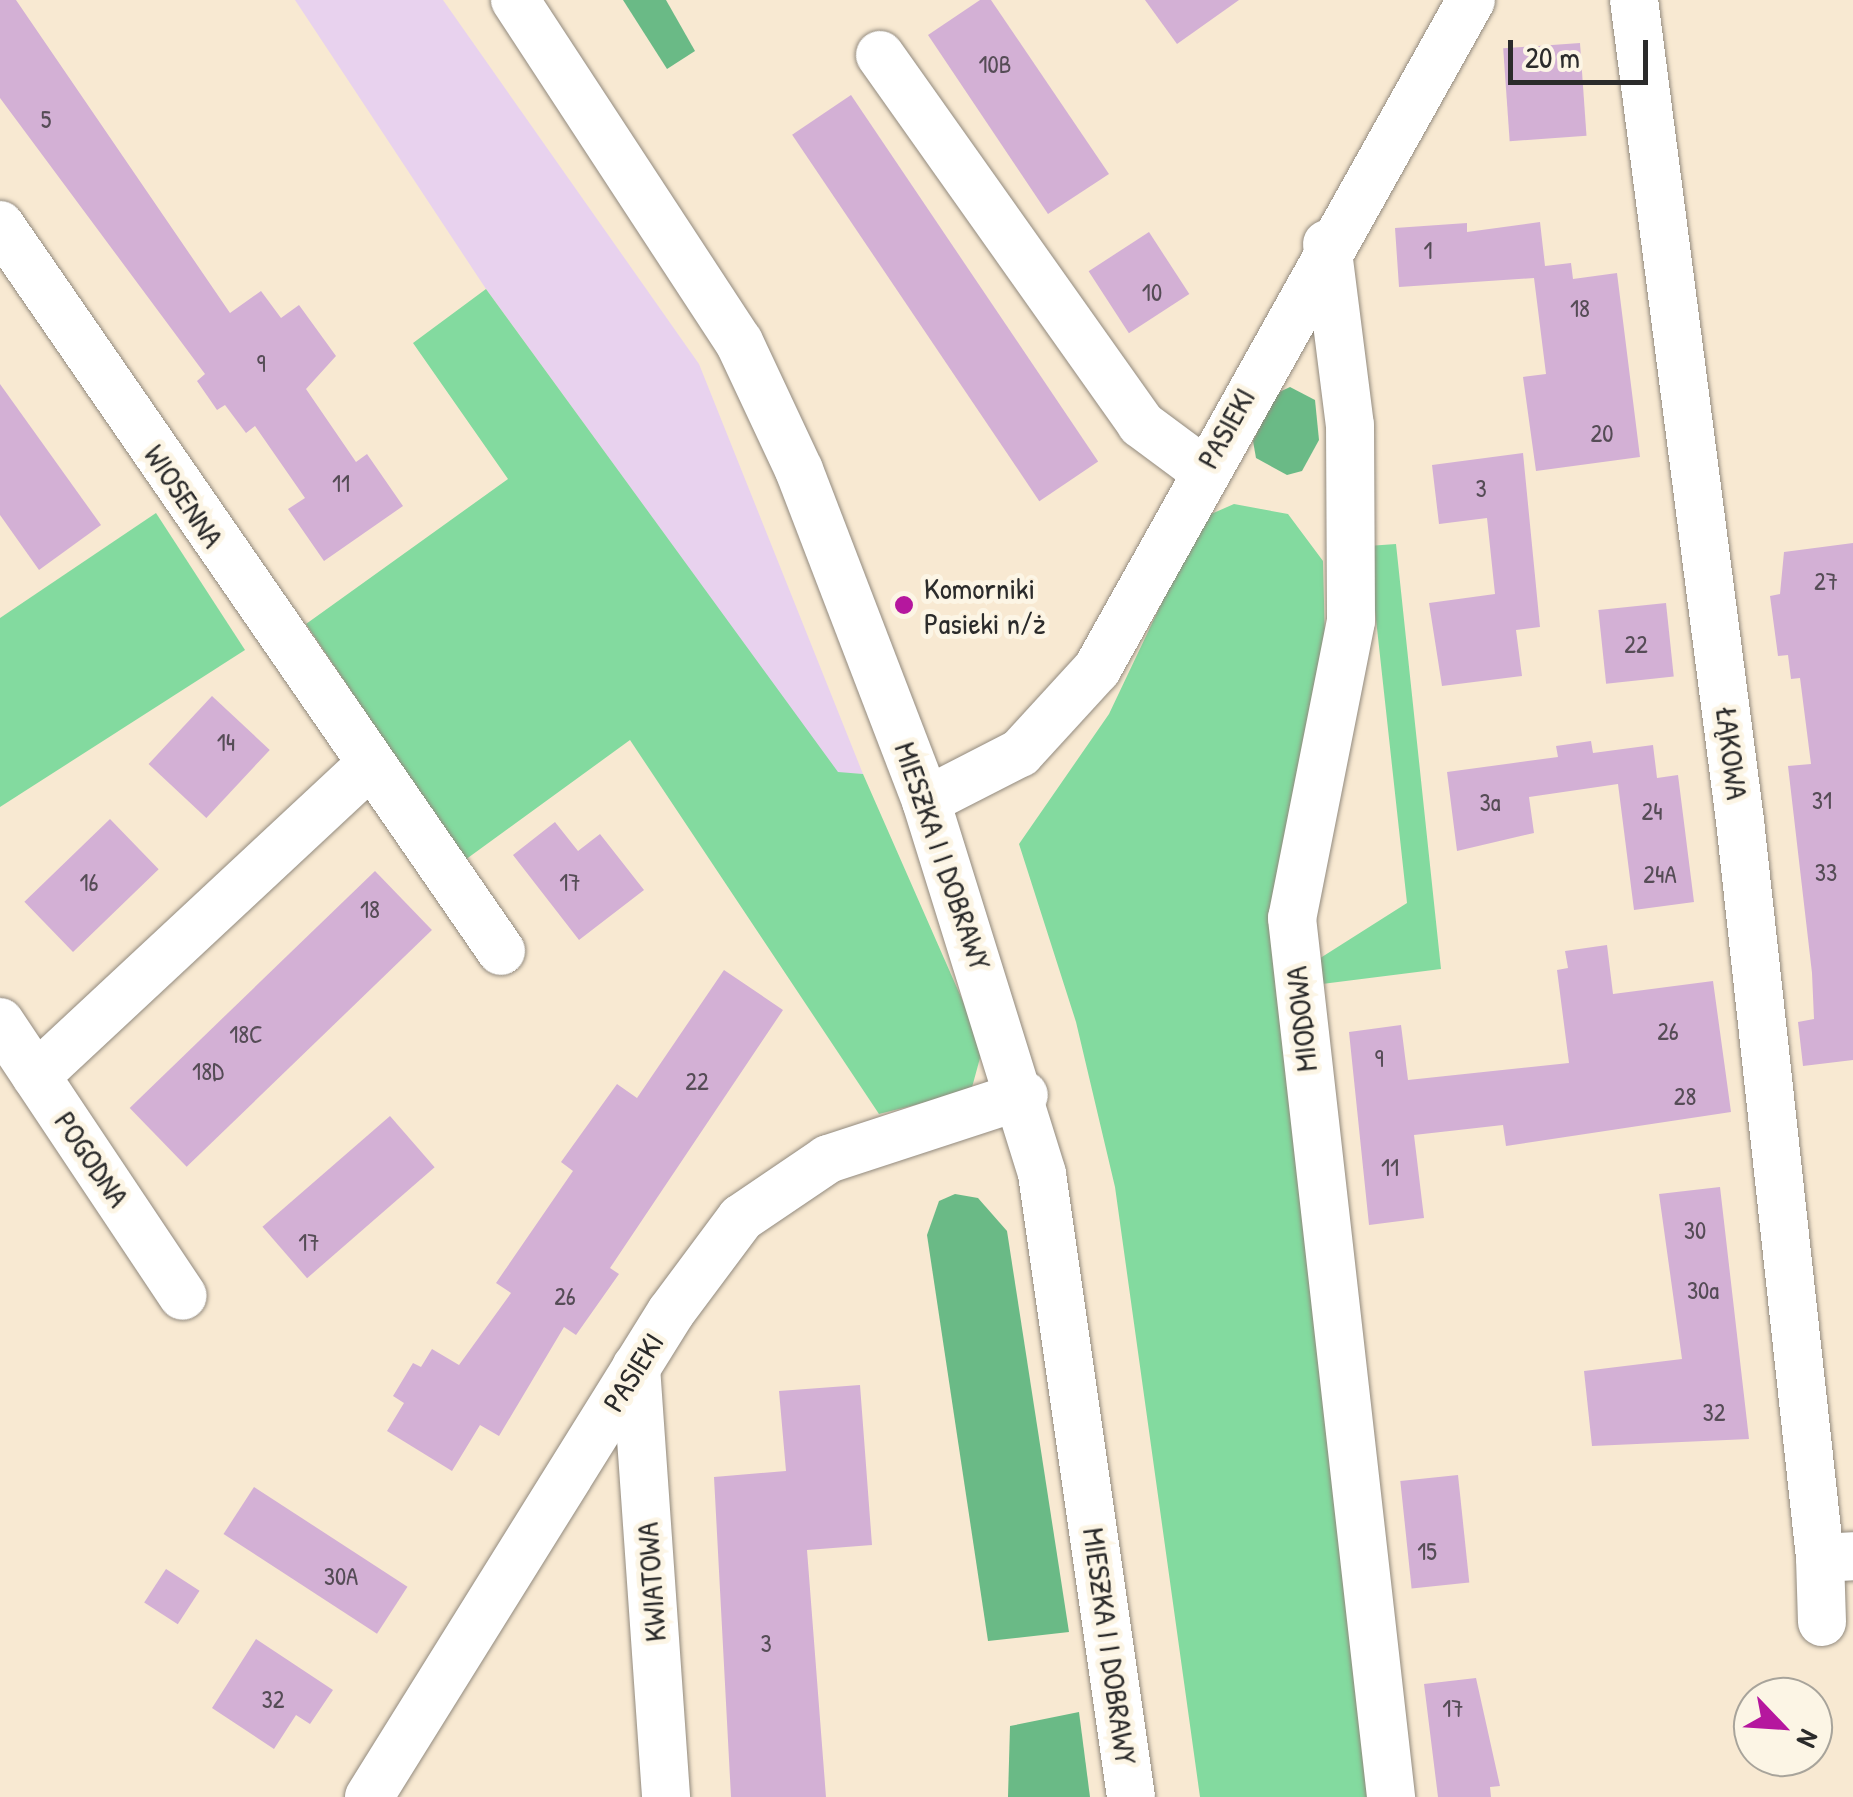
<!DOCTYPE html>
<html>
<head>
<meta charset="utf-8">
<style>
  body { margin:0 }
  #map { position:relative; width:1853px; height:1797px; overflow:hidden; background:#f8e9d2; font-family:"Patrick Hand",sans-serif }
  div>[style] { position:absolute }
  .built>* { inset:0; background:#e8d2ee }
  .green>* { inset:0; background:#83da9f }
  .forest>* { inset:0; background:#6aba86 }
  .building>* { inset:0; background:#d3b0d5; transform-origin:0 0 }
  .roads { filter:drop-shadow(0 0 2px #928a7e) drop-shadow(0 0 2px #928a7e) }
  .minor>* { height:48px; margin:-24px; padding:0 24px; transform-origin:24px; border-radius:24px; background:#fff }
  .dots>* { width:28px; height:28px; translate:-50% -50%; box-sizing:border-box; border:5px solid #fcf5e5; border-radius:50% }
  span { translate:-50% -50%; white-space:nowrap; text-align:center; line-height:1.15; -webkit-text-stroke:10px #fcf5e5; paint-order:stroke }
  .number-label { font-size:25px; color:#554c56 }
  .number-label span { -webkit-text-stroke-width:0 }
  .street-label { font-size:30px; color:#2b2b2b }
  .poi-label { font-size:30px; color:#2b2b2b }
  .left { translate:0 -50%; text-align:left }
  .north { position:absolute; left:1733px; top:1677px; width:100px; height:100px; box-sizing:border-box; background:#fcf5e5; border:2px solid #a8a49b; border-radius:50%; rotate:115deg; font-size:28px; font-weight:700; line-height:40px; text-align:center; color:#2b2b2b }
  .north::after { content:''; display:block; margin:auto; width:35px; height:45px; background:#b5179e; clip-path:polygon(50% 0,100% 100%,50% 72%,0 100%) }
  .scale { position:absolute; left:1508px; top:40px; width:140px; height:45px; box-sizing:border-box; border:5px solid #2b2b2b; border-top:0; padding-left:12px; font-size:30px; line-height:35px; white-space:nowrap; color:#2b2b2b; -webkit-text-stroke:8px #fcf5e5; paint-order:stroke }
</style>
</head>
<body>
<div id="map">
  <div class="built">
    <i style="clip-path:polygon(295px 0,443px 0,699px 364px,863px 774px,838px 773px,486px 289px)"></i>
  </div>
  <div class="green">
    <i style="clip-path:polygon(486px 289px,838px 772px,863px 774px,983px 1047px,971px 1091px,879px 1114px,630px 740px,465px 860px,306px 624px,508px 479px,413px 343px)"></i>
    <i style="clip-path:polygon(1234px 504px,1288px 514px,1323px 561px,1325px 642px,1274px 909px,1275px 983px,1378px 1797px,1200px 1797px,1115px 1187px,1076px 1022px,1019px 844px,1109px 714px,1202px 518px)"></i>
    <i style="clip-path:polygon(156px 513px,245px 650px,0 807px,0 618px)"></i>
    <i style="clip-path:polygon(1396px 544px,1441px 969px,1314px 985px,1314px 962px,1407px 903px,1368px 546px)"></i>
  </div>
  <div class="forest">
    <i style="clip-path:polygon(623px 0,666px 0,695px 51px,667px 69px)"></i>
    <i style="clip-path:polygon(1290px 387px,1315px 400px,1319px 440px,1302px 471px,1287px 475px,1256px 458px,1253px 441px,1275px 394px)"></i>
    <i style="clip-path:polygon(955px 1194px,978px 1198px,1007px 1231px,1069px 1632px,988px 1641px,927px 1235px,939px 1201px)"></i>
    <i style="clip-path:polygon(1079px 1712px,1090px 1797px,1008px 1797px,1010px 1726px)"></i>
  </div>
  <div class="building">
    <i style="clip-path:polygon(0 0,16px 0,230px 313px,261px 291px,281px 318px,299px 305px,336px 356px,306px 389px,356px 462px,367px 454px,403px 506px,324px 561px,288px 509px,305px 498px,255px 426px,246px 433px,225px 405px,217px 410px,197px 381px,205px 374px,0 98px)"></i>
    <i style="clip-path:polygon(980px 0,991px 0,1109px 174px,1048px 214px,928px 35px)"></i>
    <i style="clip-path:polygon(1145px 0,1239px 0,1177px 44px)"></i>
    <i style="left:1580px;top:43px;width:93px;height:77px;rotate:86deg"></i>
    <i style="left:851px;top:95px;width:442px;height:71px;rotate:56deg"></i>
    <i style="clip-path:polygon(1540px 222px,1545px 266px,1571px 263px,1573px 279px,1617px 273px,1640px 457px,1536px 471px,1523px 377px,1546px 374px,1534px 278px,1399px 287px,1395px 228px,1467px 223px,1467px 232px)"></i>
    <i style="left:1149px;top:232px;width:74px;height:72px;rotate:57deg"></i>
    <i style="clip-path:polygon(0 384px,101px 525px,39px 570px,0 515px)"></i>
    <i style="clip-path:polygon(1523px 453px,1540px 627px,1516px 630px,1522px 676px,1442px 686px,1429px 603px,1495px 594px,1487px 518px,1439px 524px,1432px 465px)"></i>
    <i style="clip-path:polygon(1853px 543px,1853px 1060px,1803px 1066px,1798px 1022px,1814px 1019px,1812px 973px,1788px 766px,1811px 764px,1800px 678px,1791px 679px,1788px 655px,1778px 656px,1770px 596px,1780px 594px,1784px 552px)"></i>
    <i style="left:1666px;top:603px;width:74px;height:68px;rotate:84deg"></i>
    <i style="left:212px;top:696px;width:79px;height:93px;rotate:43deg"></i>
    <i style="clip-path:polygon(1591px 741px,1593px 753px,1653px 745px,1657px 778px,1678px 775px,1694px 902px,1634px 910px,1618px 784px,1529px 797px,1534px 833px,1457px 851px,1447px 772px,1558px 757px,1556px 746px)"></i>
    <i style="left:110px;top:819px;width:70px;height:119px;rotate:46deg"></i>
    <i style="clip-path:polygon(555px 822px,578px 851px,600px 834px,644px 890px,579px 940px,513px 855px)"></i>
    <i style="left:375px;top:871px;width:82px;height:341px;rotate:46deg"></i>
    <i style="clip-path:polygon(1607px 945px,1613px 994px,1713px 981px,1731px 1112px,1506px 1146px,1503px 1125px,1414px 1135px,1424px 1218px,1369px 1225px,1349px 1032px,1401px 1025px,1408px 1080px,1569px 1063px,1557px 970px,1568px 968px,1565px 951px)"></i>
    <i style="clip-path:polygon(724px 970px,783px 1010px,610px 1268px,619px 1274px,576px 1335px,564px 1327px,499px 1436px,480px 1425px,452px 1471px,387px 1431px,404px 1403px,393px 1396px,413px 1363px,421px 1367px,432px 1349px,459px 1365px,511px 1293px,496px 1283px,573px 1171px,561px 1162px,617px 1084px,637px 1098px)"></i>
    <i style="left:390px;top:1116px;width:68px;height:169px;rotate:49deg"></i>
    <i style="clip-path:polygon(1720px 1187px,1749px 1439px,1592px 1446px,1584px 1371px,1682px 1359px,1659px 1194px)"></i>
    <i style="clip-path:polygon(860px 1385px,872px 1545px,807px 1550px,826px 1797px,731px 1797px,714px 1477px,786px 1471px,779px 1391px)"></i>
    <i style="left:1458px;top:1475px;width:108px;height:58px;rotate:84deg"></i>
    <i style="left:254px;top:1487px;width:183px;height:56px;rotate:33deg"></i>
    <i style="left:166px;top:1569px;width:40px;height:40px;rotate:33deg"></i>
    <i style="clip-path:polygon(256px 1639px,333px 1690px,310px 1724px,296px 1715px,274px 1749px,212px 1708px)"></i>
    <i style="clip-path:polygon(1476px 1678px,1500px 1786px,1490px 1787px,1491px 1797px,1438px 1797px,1424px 1684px)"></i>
  </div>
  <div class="roads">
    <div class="minor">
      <i style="left:515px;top:0;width:409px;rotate:56.8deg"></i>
      <i style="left:739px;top:342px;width:141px;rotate:64.9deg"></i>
      <i style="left:799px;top:470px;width:355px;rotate:69deg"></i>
      <i style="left:926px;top:801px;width:391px;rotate:72.7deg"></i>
      <i style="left:1042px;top:1174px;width:629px;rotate:81.87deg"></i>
      <i style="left:1634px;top:0;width:828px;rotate:82.64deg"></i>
      <i style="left:1740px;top:821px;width:741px;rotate:83.8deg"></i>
      <i style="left:1820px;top:1558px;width:33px;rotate:-3deg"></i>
      <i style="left:880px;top:55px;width:452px;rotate:54.7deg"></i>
      <i style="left:1141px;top:424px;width:77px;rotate:36.6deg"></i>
      <i style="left:0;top:225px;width:882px;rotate:55.39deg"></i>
      <i style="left:1327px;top:244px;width:182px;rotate:82.8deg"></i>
      <i style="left:1350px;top:425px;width:196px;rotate:89.7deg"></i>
      <i style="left:1351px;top:621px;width:303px;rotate:101.2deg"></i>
      <i style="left:1292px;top:918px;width:885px;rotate:83.57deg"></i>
      <i style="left:926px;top:801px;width:106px;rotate:-27.1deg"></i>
      <i style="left:1020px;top:753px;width:114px;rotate:-47.5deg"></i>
      <i style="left:1097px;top:669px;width:766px;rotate:-60.79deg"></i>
      <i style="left:0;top:1022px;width:329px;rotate:56.3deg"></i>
      <i style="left:36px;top:1076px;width:453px;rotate:-43deg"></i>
      <i style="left:636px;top:1367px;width:431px;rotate:86deg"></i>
      <i style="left:1820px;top:1558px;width:64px;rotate:88.2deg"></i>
      <i style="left:369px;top:1797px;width:571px;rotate:-58.09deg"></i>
      <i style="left:671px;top:1312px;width:117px;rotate:-53.3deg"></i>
      <i style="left:741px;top:1218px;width:105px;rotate:-34.1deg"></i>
      <i style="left:828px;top:1159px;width:206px;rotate:-18.1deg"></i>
    </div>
  </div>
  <div class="dots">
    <i style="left:904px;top:605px;background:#b5179e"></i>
  </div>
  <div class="number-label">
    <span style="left:995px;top:64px">10B</span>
    <span style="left:46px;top:119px">5</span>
    <span style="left:1428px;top:250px">1</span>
    <span style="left:1152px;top:292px">10</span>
    <span style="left:1580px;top:308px">18</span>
    <span style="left:261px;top:363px">9</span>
    <span style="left:1602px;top:433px">20</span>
    <span style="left:341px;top:483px">11</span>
    <span style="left:1481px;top:488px">3</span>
    <span style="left:1826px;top:581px">27</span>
    <span style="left:1636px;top:644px">22</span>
    <span style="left:226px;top:742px">14</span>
    <span style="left:1822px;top:800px">31</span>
    <span style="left:1490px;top:802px">3a</span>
    <span style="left:1652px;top:811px">24</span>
    <span style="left:1826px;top:872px">33</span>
    <span style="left:1660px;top:874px">24A</span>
    <span style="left:89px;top:882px">16</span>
    <span style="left:570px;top:882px">17</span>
    <span style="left:370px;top:909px">18</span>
    <span style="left:1668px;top:1031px">26</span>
    <span style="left:246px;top:1034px">18C</span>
    <span style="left:1379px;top:1058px">9</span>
    <span style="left:208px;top:1071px">18D</span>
    <span style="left:697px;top:1081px">22</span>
    <span style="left:1685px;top:1096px">28</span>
    <span style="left:1390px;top:1167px">11</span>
    <span style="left:1695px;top:1230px">30</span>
    <span style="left:309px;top:1242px">17</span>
    <span style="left:1703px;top:1290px">30a</span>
    <span style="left:565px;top:1296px">26</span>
    <span style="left:1714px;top:1412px">32</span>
    <span style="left:1427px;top:1551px">15</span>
    <span style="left:341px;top:1576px">30A</span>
    <span style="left:766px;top:1643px">3</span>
    <span style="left:273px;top:1699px">32</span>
    <span style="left:1453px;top:1708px">17</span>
  </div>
  <div class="street-label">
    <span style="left:1226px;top:428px;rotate:-61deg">PASIEKI</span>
    <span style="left:184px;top:496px;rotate:56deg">WIOSENNA</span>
    <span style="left:1732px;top:753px;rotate:83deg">ŁĄKOWA</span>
    <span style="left:943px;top:856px;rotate:71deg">MIESZKA I I DOBRAWY</span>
    <span style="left:1301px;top:1019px;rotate:-96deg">MIODOWA</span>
    <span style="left:92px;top:1159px;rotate:56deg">POGODNA</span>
    <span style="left:633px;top:1372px;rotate:-58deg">PASIEKI</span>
    <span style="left:651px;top:1582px;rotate:-94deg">KWIATOWA</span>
    <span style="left:1110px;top:1646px;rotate:82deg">MIESZKA I I DOBRAWY</span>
  </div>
  <div class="poi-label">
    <span class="left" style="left:924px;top:605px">Komorniki<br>Pasieki n/ż</span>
  </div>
  <div class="north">N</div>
  <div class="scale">20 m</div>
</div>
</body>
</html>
